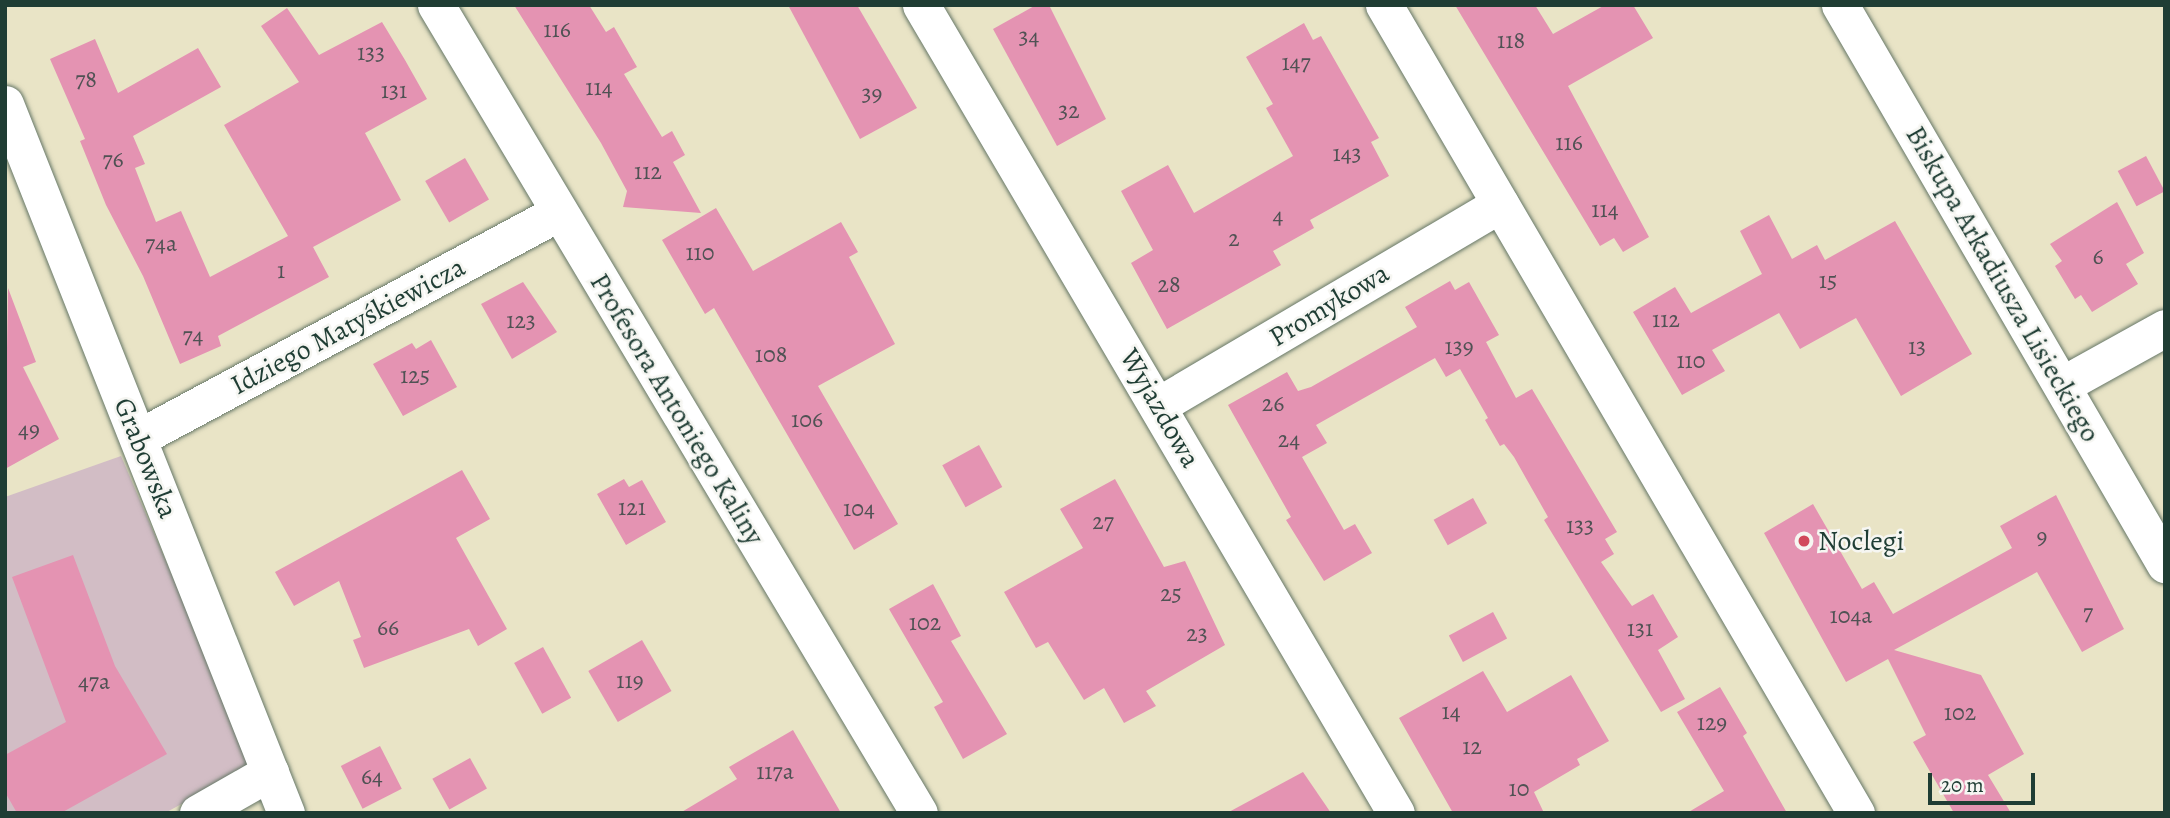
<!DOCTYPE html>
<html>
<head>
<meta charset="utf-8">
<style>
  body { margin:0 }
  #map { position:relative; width:2170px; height:818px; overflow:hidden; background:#e9e4c6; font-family:Alegreya,serif }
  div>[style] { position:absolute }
  .industrial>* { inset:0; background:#d2bdc5 }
  .building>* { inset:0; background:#e493b2; transform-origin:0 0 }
  .roads { filter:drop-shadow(0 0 2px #667767) drop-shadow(0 0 2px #667767) }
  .minor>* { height:37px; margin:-18.5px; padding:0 18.5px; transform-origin:18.5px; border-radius:18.5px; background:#fff }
  .dots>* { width:19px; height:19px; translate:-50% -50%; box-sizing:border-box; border:4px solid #f6f6f2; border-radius:50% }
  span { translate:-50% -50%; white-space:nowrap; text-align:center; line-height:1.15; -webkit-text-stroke:5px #f6f6f2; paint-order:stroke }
  .number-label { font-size:24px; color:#505254 }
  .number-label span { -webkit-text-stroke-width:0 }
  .street-label { font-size:28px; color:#1f3d34 }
  .poi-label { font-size:28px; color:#1f3d34 }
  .left { translate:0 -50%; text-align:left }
  .frame { position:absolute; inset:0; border:7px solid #1f3d34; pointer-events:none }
  .scale { position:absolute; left:1928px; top:773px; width:107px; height:32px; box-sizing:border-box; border:4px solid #1f3d34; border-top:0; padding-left:9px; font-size:21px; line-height:24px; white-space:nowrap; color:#1f3d34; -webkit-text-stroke:5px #f6f6f2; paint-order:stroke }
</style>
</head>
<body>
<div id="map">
  <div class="industrial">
    <i style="clip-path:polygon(121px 456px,253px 765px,165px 813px,5px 813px,5px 497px)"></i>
  </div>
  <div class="building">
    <i style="clip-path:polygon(514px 5px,589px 5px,606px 32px,614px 27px,637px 67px,624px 74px,662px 137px,672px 131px,685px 155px,673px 162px,701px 213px,623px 207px,627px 191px,601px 143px)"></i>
    <i style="clip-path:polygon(788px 5px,857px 5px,917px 108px,860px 139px)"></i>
    <i style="clip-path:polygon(1036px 5px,1049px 5px,1106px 119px,1057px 146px,993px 29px)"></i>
    <i style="clip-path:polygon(1455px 5px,1535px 5px,1553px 34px,1605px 5px,1633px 5px,1653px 38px,1568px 86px,1649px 237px,1623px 252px,1614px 238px,1600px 246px)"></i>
    <i style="clip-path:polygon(287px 8px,319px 55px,382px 22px,405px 60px,427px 99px,365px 133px,401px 200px,313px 247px,329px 277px,218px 336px,221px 346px,180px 364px,143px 276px,106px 205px,80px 141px,85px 139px,50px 59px,95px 39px,118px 93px,198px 48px,221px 87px,133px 136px,145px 164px,135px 168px,156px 222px,181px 211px,210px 277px,288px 236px,224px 125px,299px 82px,261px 26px)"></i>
    <i style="clip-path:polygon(1304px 23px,1313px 40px,1321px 36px,1362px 108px,1379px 138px,1371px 142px,1389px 176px,1310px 220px,1314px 228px,1273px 251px,1281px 265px,1167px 329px,1131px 263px,1153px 250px,1121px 191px,1168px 165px,1194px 213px,1293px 156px,1266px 108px,1273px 104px,1246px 57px)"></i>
    <i style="left:2146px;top:156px;width:40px;height:32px;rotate:62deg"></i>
    <i style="left:465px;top:158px;width:48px;height:46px;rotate:60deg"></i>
    <i style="clip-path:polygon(2117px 202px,2144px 253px,2126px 264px,2138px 284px,2092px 312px,2081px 295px,2075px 299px,2055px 266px,2062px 261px,2050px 244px)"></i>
    <i style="clip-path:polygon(716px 208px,753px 271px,841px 222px,858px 252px,849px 257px,895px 344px,818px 386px,898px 524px,854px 550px,714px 308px,705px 314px,662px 240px)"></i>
    <i style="clip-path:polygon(1769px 215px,1792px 259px,1817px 245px,1825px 260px,1895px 221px,1972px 354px,1901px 396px,1856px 318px,1800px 349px,1779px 313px,1712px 350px,1725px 371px,1682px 395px,1633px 312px,1675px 287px,1691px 313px,1762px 274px,1740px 231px)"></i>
    <i style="clip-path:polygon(1450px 281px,1455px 290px,1469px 282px,1499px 335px,1486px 342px,1516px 398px,1532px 389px,1617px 532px,1605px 539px,1614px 554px,1601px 562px,1632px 606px,1653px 594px,1678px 637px,1658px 650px,1685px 699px,1661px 712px,1544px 520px,1548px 517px,1514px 457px,1504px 444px,1500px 446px,1485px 420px,1488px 418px,1460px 369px,1446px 377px,1435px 358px,1316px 425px,1327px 443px,1302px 457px,1344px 530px,1355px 524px,1372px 553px,1324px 581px,1286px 520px,1291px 517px,1228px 405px,1287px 372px,1298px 391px,1311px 387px,1417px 327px,1405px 307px)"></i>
    <i style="clip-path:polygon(523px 282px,557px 332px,512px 359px,481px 304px)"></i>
    <i style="clip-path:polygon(8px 288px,36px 362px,23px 367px,59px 439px,5px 469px)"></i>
    <i style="clip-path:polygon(431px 340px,457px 387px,403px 416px,373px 364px,412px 343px,416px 349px)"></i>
    <i style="left:979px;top:445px;width:48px;height:42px;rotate:61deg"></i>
    <i style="clip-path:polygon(462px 470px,490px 519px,456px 538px,507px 629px,478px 646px,469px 629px,364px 668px,353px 640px,361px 637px,339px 581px,294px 606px,275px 572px)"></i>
    <i style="clip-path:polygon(624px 479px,629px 487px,642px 480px,666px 522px,626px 545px,597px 494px)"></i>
    <i style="clip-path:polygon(1115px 479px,1164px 567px,1185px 561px,1225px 645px,1146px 691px,1156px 706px,1124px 723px,1104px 688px,1084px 700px,1048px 642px,1036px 648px,1004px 592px,1083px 548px,1060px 509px)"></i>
    <i style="clip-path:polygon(2056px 495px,2124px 629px,2082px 652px,2037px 572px,1894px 650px,1981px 675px,2024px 754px,1988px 775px,2011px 813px,1954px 813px,1913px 742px,1926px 735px,1888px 659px,1846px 682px,1764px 533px,1813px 504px,1862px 589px,1874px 582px,1893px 614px,2012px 548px,2000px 526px)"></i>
    <i style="left:1473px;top:498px;width:29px;height:45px;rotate:61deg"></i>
    <i style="clip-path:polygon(73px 555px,115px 666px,167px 754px,61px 813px,17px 813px,5px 792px,5px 755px,66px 722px,12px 577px)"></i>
    <i style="clip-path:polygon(933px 584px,961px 636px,951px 641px,1007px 734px,963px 759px,934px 707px,943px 702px,889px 609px)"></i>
    <i style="left:1493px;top:612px;width:30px;height:50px;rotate:62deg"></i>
    <i style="left:642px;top:640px;width:59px;height:62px;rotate:60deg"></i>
    <i style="left:543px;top:647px;width:58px;height:33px;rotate:61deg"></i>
    <i style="clip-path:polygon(1483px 671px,1507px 712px,1571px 675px,1609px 741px,1577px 759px,1580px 765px,1534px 792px,1544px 813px,1453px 813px,1399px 718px)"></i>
    <i style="clip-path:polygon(1720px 687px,1747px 733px,1743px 736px,1787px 813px,1687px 813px,1724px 791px,1677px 712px)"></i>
    <i style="clip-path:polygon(793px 730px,841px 813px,680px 813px,737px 779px,729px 767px)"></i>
    <i style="left:380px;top:746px;width:48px;height:44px;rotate:63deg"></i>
    <i style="left:470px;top:758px;width:35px;height:43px;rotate:61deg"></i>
    <i style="clip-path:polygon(1303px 772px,1331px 813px,1227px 813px)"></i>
  </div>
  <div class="roads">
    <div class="minor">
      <i style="left:436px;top:5px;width:941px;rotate:59.13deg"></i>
      <i style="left:921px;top:5px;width:937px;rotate:59.55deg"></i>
      <i style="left:1384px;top:5px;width:936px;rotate:59.71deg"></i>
      <i style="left:1840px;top:5px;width:647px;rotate:59.83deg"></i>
      <i style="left:5px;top:104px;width:763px;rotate:68.38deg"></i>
      <i style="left:2064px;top:384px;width:115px;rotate:-29deg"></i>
      <i style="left:1159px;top:405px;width:396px;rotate:-30.5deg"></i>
      <i style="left:138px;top:438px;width:476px;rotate:-28.2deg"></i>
      <i style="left:198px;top:813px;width:83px;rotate:-29.7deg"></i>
    </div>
  </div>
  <div class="dots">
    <i style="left:1804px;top:541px;background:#d1495b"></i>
  </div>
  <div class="number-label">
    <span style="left:557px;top:30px">116</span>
    <span style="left:1029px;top:37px">34</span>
    <span style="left:1511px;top:41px">118</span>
    <span style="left:371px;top:53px">133</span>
    <span style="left:1296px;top:63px">147</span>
    <span style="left:86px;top:80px">78</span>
    <span style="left:599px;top:88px">114</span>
    <span style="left:394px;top:91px">131</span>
    <span style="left:872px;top:94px">39</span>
    <span style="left:1069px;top:111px">32</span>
    <span style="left:1569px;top:143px">116</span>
    <span style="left:1347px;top:154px">143</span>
    <span style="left:113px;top:160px">76</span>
    <span style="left:648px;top:172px">112</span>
    <span style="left:1605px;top:210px">114</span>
    <span style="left:1278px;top:216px">4</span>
    <span style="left:1234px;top:239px">2</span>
    <span style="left:161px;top:244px">74a</span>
    <span style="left:700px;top:253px">110</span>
    <span style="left:2098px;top:257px">6</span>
    <span style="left:281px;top:271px">1</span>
    <span style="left:1828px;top:281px">15</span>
    <span style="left:1169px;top:285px">28</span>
    <span style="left:1666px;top:320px">112</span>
    <span style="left:521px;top:321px">123</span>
    <span style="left:193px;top:336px">74</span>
    <span style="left:1459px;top:347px">139</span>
    <span style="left:1917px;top:347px">13</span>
    <span style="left:771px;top:355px">108</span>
    <span style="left:1691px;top:361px">110</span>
    <span style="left:415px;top:376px">125</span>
    <span style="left:1273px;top:404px">26</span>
    <span style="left:807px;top:420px">106</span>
    <span style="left:29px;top:430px">49</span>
    <span style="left:1289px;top:440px">24</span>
    <span style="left:632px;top:508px">121</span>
    <span style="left:859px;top:509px">104</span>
    <span style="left:1103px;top:522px">27</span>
    <span style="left:1580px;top:526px">133</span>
    <span style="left:2042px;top:537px">9</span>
    <span style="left:1171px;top:594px">25</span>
    <span style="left:2088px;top:613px">7</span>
    <span style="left:1851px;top:616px">104a</span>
    <span style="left:925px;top:623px">102</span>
    <span style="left:388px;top:628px">66</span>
    <span style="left:1640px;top:629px">131</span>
    <span style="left:1197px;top:634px">23</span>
    <span style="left:630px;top:681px">119</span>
    <span style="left:94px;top:682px">47a</span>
    <span style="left:1451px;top:712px">14</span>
    <span style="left:1960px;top:713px">102</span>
    <span style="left:1712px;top:723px">129</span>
    <span style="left:1472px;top:747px">12</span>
    <span style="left:775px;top:772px">117a</span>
    <span style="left:372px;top:777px">64</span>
    <span style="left:1519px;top:789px">10</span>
  </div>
  <div class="street-label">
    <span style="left:2003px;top:284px;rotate:60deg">Biskupa Arkadiusza Lisieckiego</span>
    <span style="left:1329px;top:305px;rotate:-31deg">Promykowa</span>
    <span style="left:348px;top:326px;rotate:-28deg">Idziego Matyśkiewicza</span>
    <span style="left:1160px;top:408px;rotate:60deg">Wyjazdowa</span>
    <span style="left:677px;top:409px;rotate:59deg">Profesora Antoniego Kaliny</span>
    <span style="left:146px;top:458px;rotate:68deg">Grabowska</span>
  </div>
  <div class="poi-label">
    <span class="left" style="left:1818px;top:541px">Noclegi</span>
  </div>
  <div class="frame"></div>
  <div class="scale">20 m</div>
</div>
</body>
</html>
